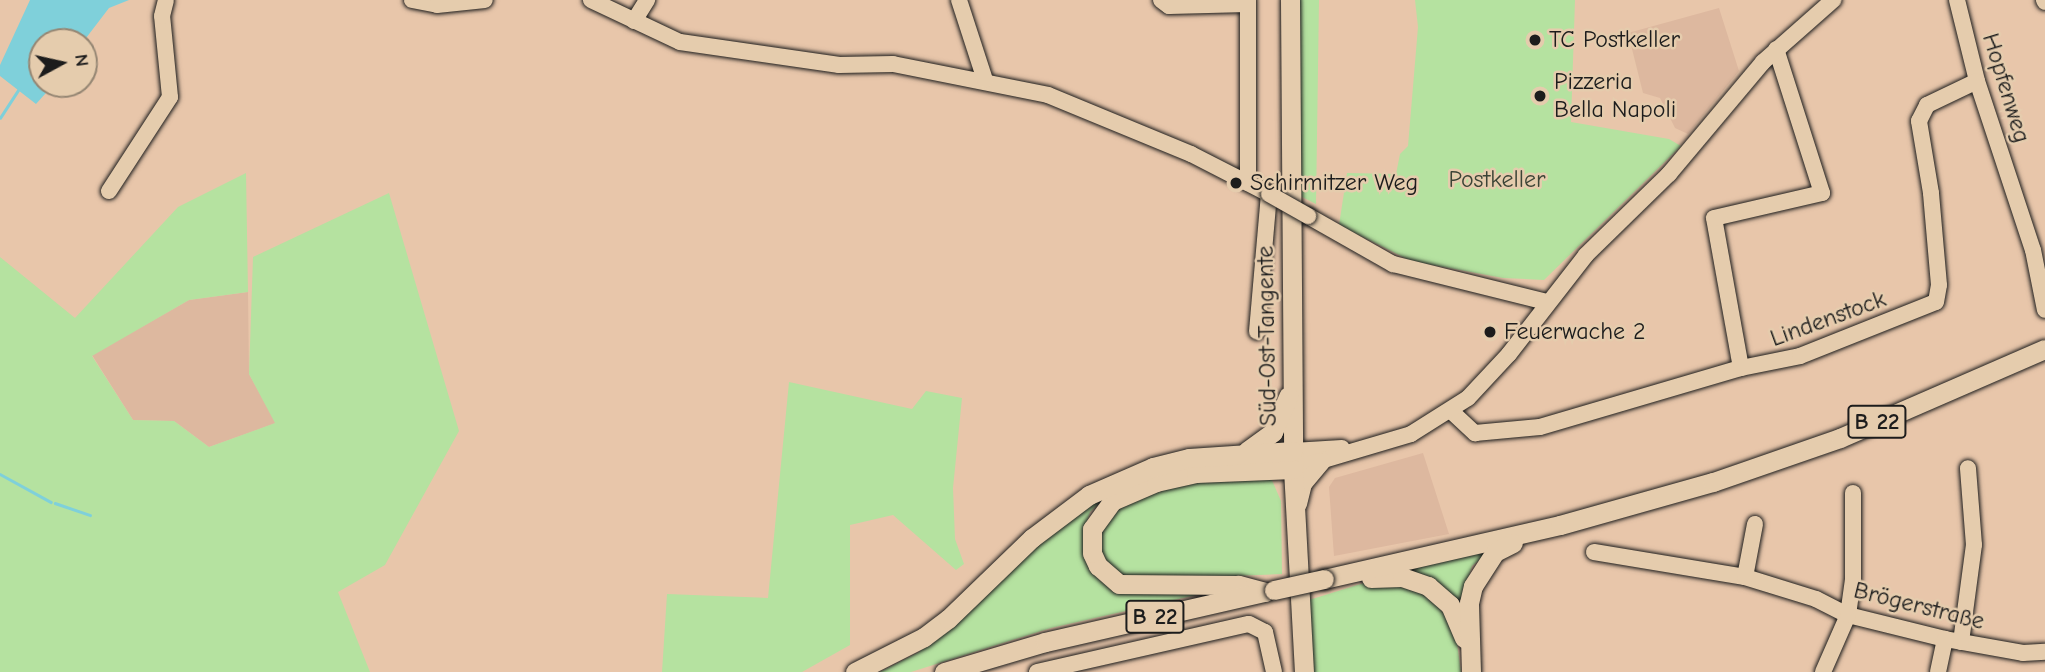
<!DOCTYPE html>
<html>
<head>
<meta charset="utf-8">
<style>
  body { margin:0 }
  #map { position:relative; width:2045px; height:672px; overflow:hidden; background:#e8c6aa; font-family:"Comic Neue",sans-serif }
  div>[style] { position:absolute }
  .built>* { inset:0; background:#ddb89f }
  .green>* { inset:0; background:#b5e2a0 }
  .water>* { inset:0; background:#7fd0da }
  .stream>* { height:2.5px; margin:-1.25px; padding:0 1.25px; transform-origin:1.25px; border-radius:1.25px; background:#7fd0da }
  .roads { filter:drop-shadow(0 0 2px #1c1c1c) drop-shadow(0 0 2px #1c1c1c) }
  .minor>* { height:16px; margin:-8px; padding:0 8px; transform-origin:8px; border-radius:8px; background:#e5ccad }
  .major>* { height:19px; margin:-9.5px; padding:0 9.5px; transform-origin:9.5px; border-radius:9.5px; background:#e5ccad }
  .bridges { filter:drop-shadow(0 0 2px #1c1c1c) drop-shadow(0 0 2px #1c1c1c) }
  .minor-bridge>* { height:16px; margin:-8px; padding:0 8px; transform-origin:8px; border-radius:8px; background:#e5ccad }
  .major-bridge>* { height:19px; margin:-9.5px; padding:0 9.5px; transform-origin:9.5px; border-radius:9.5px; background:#e5ccad }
  .dots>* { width:19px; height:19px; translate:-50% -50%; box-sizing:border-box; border:4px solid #e5ccad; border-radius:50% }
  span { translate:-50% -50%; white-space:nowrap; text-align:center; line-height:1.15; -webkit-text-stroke:5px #e5ccad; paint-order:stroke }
  .shield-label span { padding:2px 5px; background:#e5ccad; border:2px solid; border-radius:5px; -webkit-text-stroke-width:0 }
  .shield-label { font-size:23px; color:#1c1c1c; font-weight:700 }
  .poi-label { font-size:24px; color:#1c1c1c }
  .left { translate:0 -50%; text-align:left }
  .street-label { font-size:24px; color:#1c1c1c }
  .park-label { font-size:24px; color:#3b4436 }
  .north { position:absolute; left:28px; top:28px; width:70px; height:70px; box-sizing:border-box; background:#e5ccad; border:2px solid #958673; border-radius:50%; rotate:82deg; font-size:19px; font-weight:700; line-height:28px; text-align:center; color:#1c1c1c }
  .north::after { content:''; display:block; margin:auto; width:24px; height:32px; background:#1c1c1c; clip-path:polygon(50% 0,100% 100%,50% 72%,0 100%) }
</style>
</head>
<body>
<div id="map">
  <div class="built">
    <i style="clip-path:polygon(1719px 8px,1739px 71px,1688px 134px,1675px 128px,1660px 98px,1643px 93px,1628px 33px)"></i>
    <i style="clip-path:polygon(248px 292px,249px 374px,276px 423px,209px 447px,174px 421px,133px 420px,92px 355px,189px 300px)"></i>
    <i style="clip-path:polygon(1423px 453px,1449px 534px,1334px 556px,1329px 487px,1335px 478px)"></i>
  </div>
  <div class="green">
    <i style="clip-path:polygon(1297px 0,1319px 0,1316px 204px,1298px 195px)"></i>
    <i style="clip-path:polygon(1415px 0,1575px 0,1571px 122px,1669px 139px,1681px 146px,1544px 280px,1503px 278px,1411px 261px,1339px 225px,1347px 173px,1396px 174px,1400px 154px,1408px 146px,1418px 27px)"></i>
    <i style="clip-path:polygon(246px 173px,248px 292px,189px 300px,92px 356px,133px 420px,174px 421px,209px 447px,275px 423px,249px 374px,253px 257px,389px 193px,459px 431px,385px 565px,338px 592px,370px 672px,0 672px,0 257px,75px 318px,178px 207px)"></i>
    <i style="clip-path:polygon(789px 382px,912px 409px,926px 391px,962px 398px,953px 488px,955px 539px,964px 564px,956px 570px,893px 515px,850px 525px,850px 645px,802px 672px,662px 672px,667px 594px,768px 598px)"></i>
    <i style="clip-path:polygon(1271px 478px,1281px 501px,1282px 574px,1125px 580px,1107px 570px,1095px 533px,1101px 518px,1165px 483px)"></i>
    <i style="clip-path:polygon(1105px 498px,1090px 512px,1084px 531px,1101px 578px,1227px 588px,1051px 628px,911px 672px,880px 672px,919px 652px,1070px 513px)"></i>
    <i style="clip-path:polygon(1499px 544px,1472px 566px,1464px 592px,1462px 621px,1393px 570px)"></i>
    <i style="clip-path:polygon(1367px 582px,1408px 583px,1443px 607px,1457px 643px,1461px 672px,1308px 672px,1309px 600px)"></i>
  </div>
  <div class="water">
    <i style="clip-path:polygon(30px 0,129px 0,109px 8px,83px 42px,42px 42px,42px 84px,54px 84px,36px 104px,0 76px,0 65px)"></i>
  </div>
  <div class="stream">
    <i style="left:0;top:118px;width:35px;rotate:-57deg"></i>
    <i style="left:0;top:474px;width:58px;rotate:28.8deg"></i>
    <i style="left:55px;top:503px;width:37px;rotate:19deg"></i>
  </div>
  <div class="roads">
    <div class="minor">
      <i style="left:412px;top:0;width:25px;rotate:11deg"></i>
      <i style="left:437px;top:5px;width:48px;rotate:-5.9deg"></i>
      <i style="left:591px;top:0;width:98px;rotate:25.3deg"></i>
      <i style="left:680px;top:42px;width:161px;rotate:8.2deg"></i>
      <i style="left:839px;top:65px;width:54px;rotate:-1.1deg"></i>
      <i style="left:893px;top:64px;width:158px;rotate:11.3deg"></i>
      <i style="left:1048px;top:95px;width:155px;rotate:22.4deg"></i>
      <i style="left:1191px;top:154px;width:88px;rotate:27.1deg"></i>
      <i style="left:1269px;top:194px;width:138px;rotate:95deg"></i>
      <i style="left:959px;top:0;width:84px;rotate:72deg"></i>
      <i style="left:1161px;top:0;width:10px;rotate:37deg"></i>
      <i style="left:1169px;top:6px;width:79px;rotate:-1.5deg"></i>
      <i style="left:1248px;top:0;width:183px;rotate:90deg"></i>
      <i style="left:1957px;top:0;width:83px;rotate:76.1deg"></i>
      <i style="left:1977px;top:81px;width:178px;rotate:71.7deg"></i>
      <i style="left:2033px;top:250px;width:61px;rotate:78.7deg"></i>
      <i style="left:2044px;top:0;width:2px;rotate:63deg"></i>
      <i style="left:634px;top:21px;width:25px;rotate:-58deg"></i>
      <i style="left:109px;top:191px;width:112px;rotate:-57deg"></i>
      <i style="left:170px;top:97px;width:81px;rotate:-95.6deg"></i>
      <i style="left:162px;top:16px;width:16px;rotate:-76deg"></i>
      <i style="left:1308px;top:216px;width:98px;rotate:29.5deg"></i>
      <i style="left:1393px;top:264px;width:159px;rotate:13.9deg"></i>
      <i style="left:1741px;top:368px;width:152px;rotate:-100.2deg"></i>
      <i style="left:1714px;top:218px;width:111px;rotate:-13deg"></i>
      <i style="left:1822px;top:193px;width:151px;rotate:-107.7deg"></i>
      <i style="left:1451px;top:411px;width:33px;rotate:43deg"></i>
      <i style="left:1475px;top:433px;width:65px;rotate:-5.3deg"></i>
      <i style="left:1540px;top:427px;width:209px;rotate:-16.4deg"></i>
      <i style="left:1741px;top:368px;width:60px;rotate:-11.5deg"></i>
      <i style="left:1800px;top:356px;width:146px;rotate:-21.7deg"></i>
      <i style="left:1936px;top:302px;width:17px;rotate:-80deg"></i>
      <i style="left:1939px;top:285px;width:92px;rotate:-95deg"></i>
      <i style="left:1931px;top:193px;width:73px;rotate:-99.5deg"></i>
      <i style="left:1919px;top:121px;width:18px;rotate:-63deg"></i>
      <i style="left:1927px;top:105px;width:55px;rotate:-25.6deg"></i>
      <i style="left:1293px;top:451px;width:49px;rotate:-3.5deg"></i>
      <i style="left:1293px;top:469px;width:123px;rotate:-16.5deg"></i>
      <i style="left:1411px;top:434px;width:67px;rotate:-32.3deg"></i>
      <i style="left:1468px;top:398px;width:60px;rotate:-47deg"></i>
      <i style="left:1509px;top:354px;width:125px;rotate:-52.1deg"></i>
      <i style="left:1586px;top:255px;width:116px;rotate:-44.3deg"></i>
      <i style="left:1669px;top:174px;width:146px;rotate:-50deg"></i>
      <i style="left:1763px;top:62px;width:94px;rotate:-41.5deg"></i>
      <i style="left:1299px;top:504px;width:21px;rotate:-76deg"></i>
      <i style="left:1304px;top:484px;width:30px;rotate:-50deg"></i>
      <i style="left:1594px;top:552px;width:153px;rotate:9.4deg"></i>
      <i style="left:1745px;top:577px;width:74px;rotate:17.2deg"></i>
      <i style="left:1816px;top:599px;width:36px;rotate:27deg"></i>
      <i style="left:1848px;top:615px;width:100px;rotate:13.9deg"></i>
      <i style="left:1945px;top:639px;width:79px;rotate:10.2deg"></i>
      <i style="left:2023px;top:653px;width:22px;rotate:-3deg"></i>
      <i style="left:1745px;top:577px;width:54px;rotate:-79.3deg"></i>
      <i style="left:1961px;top:642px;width:98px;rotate:-82.4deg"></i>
      <i style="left:1974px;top:545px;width:77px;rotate:-94.5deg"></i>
      <i style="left:1037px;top:672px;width:217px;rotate:-12.8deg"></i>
      <i style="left:1249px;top:624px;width:18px;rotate:27deg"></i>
      <i style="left:1265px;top:632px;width:41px;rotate:77.3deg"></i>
      <i style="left:1823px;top:672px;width:62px;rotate:-66.3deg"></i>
      <i style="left:1848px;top:615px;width:35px;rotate:-82deg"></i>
      <i style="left:1853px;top:580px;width:87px;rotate:-90deg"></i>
      <i style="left:1938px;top:672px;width:34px;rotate:-78deg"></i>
    </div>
    <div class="major">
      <i style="left:1290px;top:0;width:469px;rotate:89.6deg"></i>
      <i style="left:1293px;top:469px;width:203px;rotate:86.9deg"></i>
      <i style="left:1247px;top:451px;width:32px;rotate:-36deg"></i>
      <i style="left:1273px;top:432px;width:39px;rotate:-67deg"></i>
      <i style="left:1371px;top:578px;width:31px;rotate:-2deg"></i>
      <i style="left:1402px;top:577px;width:28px;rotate:19deg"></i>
      <i style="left:1428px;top:586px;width:29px;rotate:41deg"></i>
      <i style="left:1450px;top:605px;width:36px;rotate:67deg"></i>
      <i style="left:1324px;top:579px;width:242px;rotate:-12.9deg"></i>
      <i style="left:1560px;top:525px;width:159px;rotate:-15.7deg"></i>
      <i style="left:1713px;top:482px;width:134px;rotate:-19.1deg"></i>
      <i style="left:1840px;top:438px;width:223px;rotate:-23.5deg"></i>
      <i style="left:1265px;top:592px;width:28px;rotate:-165deg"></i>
      <i style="left:1238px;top:585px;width:119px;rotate:-179.5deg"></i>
      <i style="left:1119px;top:584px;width:28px;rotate:-139deg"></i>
      <i style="left:1098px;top:566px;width:14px;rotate:-115deg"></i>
      <i style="left:1092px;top:553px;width:24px;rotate:-90deg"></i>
      <i style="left:1092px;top:529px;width:34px;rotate:-54deg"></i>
      <i style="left:1112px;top:501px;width:48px;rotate:-23.4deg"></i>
      <i style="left:1156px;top:482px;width:41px;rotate:-12.7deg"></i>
      <i style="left:1196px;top:473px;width:97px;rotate:-2.4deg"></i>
      <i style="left:855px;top:672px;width:77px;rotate:-26.9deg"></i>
      <i style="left:924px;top:637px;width:30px;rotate:-37deg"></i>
      <i style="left:948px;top:619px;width:117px;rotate:-44deg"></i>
      <i style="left:1032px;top:538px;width:71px;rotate:-37deg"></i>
      <i style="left:1089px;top:495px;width:70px;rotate:-23.6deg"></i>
      <i style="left:1153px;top:467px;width:37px;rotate:-14deg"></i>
      <i style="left:1189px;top:458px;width:104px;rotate:-3.9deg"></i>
      <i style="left:944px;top:672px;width:105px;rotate:-16.5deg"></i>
      <i style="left:1045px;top:642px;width:224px;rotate:-12.9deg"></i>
      <i style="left:1471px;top:672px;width:69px;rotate:-91.7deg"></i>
      <i style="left:1469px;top:603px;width:17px;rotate:-77deg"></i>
      <i style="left:1473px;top:586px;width:40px;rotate:-57.1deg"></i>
      <i style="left:1495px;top:552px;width:20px;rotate:-27deg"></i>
    </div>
  </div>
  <div class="bridges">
    <div class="minor-bridge">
      <i style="left:1269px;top:194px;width:45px;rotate:29.4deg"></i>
    </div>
    <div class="major-bridge">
      <i style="left:1274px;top:590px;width:51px;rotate:-12.4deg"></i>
    </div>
  </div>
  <div class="dots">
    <i style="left:1535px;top:40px;background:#1c1c1c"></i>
    <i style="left:1540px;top:96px;background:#1c1c1c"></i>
    <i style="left:1236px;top:183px;background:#1c1c1c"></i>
    <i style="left:1490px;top:332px;background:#1c1c1c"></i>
  </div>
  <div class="shield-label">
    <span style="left:1877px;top:422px">B 22</span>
    <span style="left:1155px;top:617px">B 22</span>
  </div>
  <div class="poi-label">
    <span class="left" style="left:1549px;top:40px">TC Postkeller</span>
    <span class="left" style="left:1554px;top:96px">Pizzeria<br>Bella Napoli</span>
    <span class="left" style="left:1250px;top:183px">Schirmitzer Weg</span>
    <span class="left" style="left:1504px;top:332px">Feuerwache 2</span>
  </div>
  <div class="street-label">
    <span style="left:2006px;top:88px;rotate:73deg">Hopfenweg</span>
    <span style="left:1828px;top:319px;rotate:-20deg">Lindenstock</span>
    <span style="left:1267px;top:336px;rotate:-91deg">Süd-Ost-Tangente</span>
    <span style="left:1919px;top:606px;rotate:14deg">Brögerstraße</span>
  </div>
  <div class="park-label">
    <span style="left:1497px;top:180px">Postkeller</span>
  </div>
  <div class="north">N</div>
</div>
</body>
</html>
